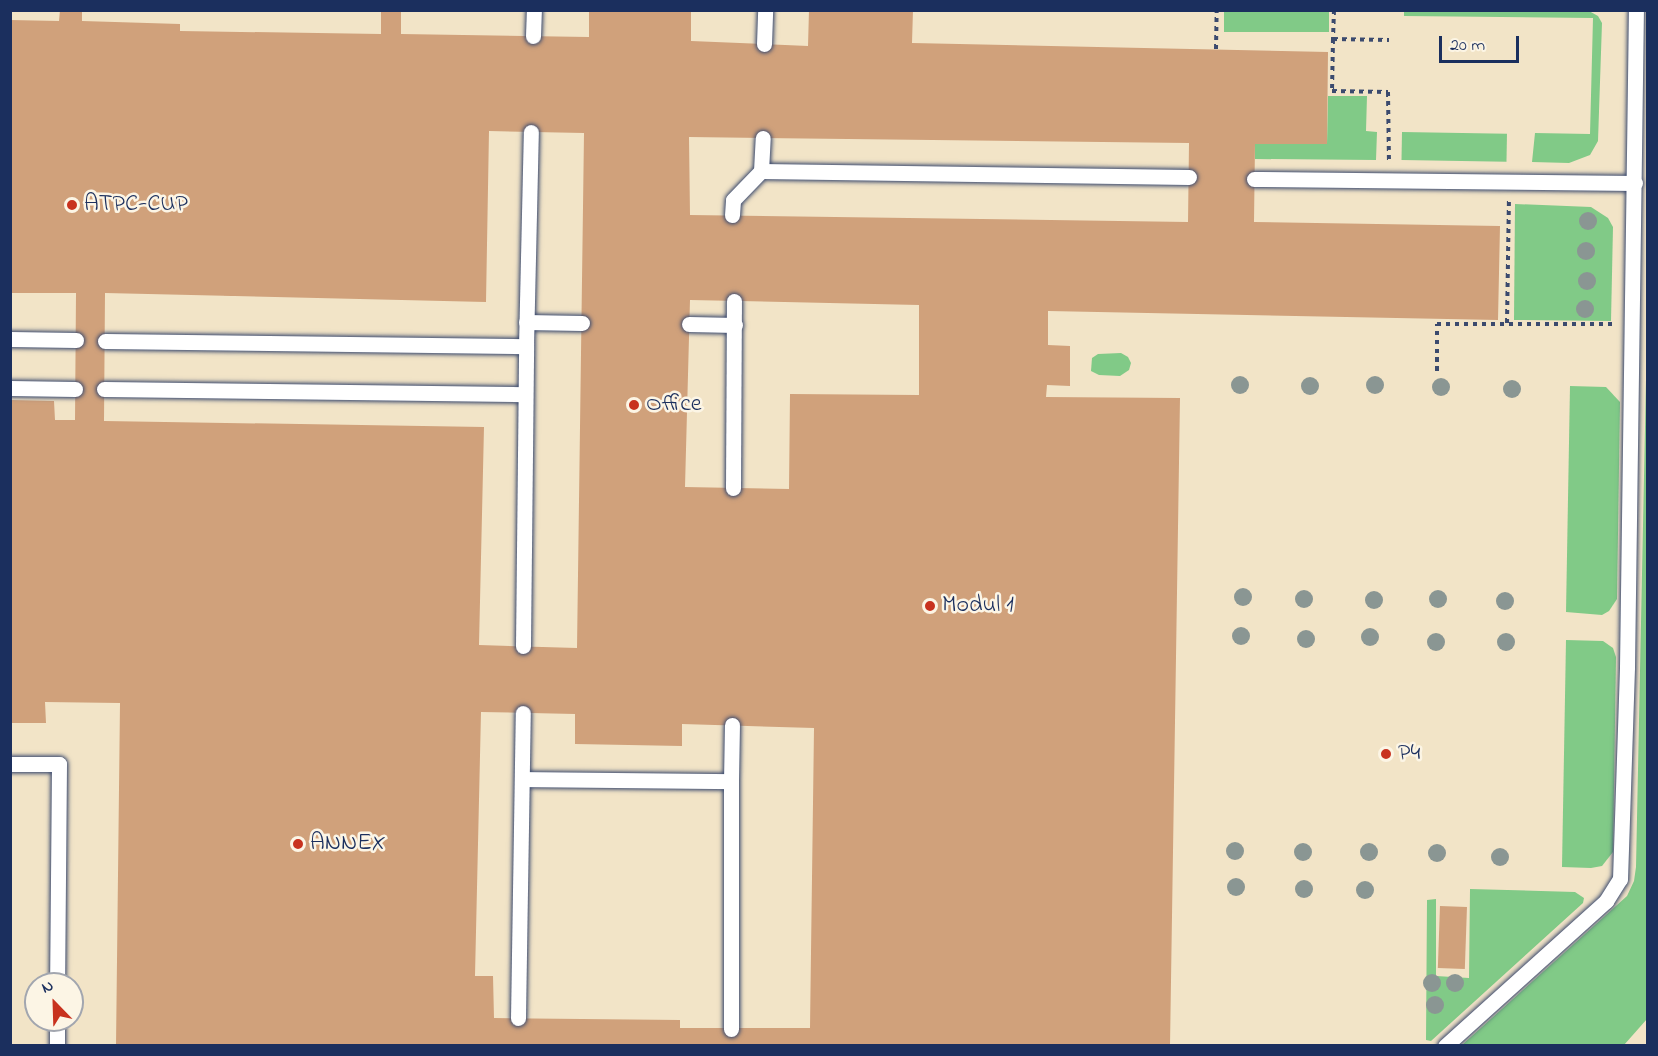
<!DOCTYPE html>
<html>
<head>
<meta charset="utf-8">
<style>
  body { margin:0 }
  #map { position:relative; width:1658px; height:1056px; overflow:hidden; background:#f2e4c7; font-family:"Indie Flower",sans-serif }
  div>[style] { position:absolute }
  .green>* { inset:0; background:#81ca87; transform-origin:0 0 }
  .building>* { inset:0; background:#d0a17b; transform-origin:0 0 }
  .path>* { height:4px; margin-top:-2px; transform-origin:0; background:repeating-linear-gradient(90deg,#3b4a6e 0 4.5px,transparent 0 9px) }
  .roads { filter:drop-shadow(0 0 2px #3b4a6e) drop-shadow(0 0 2px #3b4a6e) }
  .service>* { height:15px; margin:-7.5px; padding:0 7.5px; transform-origin:7.5px; border-radius:7.5px; background:#fff }
  .trees>* { width:18px; height:18px; margin:-9px; border-radius:50%; background:#8a9693 }
  .dots>* { width:16px; height:16px; translate:-50% -50%; box-sizing:border-box; border:3px solid #fcf5e5; border-radius:50% }
  span { translate:-50% -50%; white-space:nowrap; text-align:center; line-height:1.15; -webkit-text-stroke:5px #fcf5e5; paint-order:stroke }
  .poi-label { font-size:24px; color:#1b2f5e }
  .left { translate:0 -50%; text-align:left }
  .frame { position:absolute; inset:0; border:12px solid #1b2f5e; pointer-events:none }
  .north { position:absolute; left:24px; top:972px; width:60px; height:60px; box-sizing:border-box; background:#fcf5e5; border:2px solid #a2a6af; border-radius:50%; rotate:337deg; font-size:16px; font-weight:700; line-height:24px; text-align:center; color:#1b2f5e }
  .north::after { content:''; display:block; margin:auto; width:21px; height:27px; background:#c8321e; clip-path:polygon(50% 0,100% 100%,50% 72%,0 100%) }
  .scale { position:absolute; left:1439px; top:36px; width:80px; height:27px; box-sizing:border-box; border:3px solid #1b2f5e; border-top:0; padding-left:8px; font-size:18px; line-height:21px; white-space:nowrap; color:#1b2f5e; -webkit-text-stroke:4px #fcf5e5; paint-order:stroke }
</style>
</head>
<body>
<div id="map">
  <div class="green">
    <i style="left:1224px;top:11px;width:105px;height:21px"></i>
    <i style="clip-path:polygon(1589px 11px,1598px 16px,1602px 23px,1598px 141px,1590px 155px,1569px 163px,1532px 162px,1535px 133px,1590px 134px,1593px 18px,1404px 16px,1404px 11px)"></i>
    <i style="clip-path:polygon(1328px 96px,1367px 96px,1366px 131px,1377px 132px,1376px 160px,1255px 159px,1255px 144px,1327px 144px)"></i>
    <i style="left:1402px;top:132px;width:105px;height:28px;rotate:1deg"></i>
    <i style="clip-path:polygon(1515px 204px,1591px 207px,1608px 218px,1613px 227px,1611px 321px,1514px 320px)"></i>
    <i style="clip-path:polygon(1647px 330px,1647px 1019px,1624px 1045px,1462px 1045px,1627px 896px,1634px 881px,1636px 867px)"></i>
    <i style="clip-path:polygon(1121px 353px,1128px 357px,1131px 363px,1129px 370px,1120px 376px,1099px 375px,1091px 371px,1092px 358px,1098px 354px)"></i>
    <i style="clip-path:polygon(1570px 386px,1606px 387px,1620px 402px,1617px 599px,1609px 611px,1602px 615px,1566px 612px)"></i>
    <i style="clip-path:polygon(1566px 640px,1603px 641px,1613px 648px,1616px 657px,1613px 852px,1602px 866px,1591px 868px,1562px 867px)"></i>
    <i style="clip-path:polygon(1470px 889px,1575px 892px,1584px 898px,1583px 903px,1431px 1041px,1426px 1040px,1427px 900px,1436px 899px,1436px 976px,1469px 978px)"></i>
  </div>
  <div class="building">
    <i style="clip-path:polygon(evenodd,60px 10px,82px 10px,82px 21px,180px 24px,180px 31px,381px 34px,381px 10px,401px 10px,401px 34px,589px 37px,589px 10px,691px 10px,691px 41px,808px 46px,809px 10px,913px 10px,912px 43px,1328px 52px,1327px 144px,1255px 144px,1254px 222px,1500px 226px,1498px 320px,1048px 311px,1048px 345px,1070px 346px,1070px 386px,1047px 385px,1046px 397px,1180px 398px,1170px 1046px,116px 1046px,120px 703px,45px 702px,46px 723px,10px 723px,10px 400px,54px 401px,55px 420px,75px 420px,76px 293px,10px 293px,10px 20px,59px 21px,60px 10px,489px 131px,584px 133px,577px 648px,479px 645px,484px 427px,104px 421px,105px 293px,486px 302px,489px 131px,60px 10px,689px 137px,1189px 143px,1188px 222px,690px 215px,689px 137px,60px 10px,690px 300px,919px 305px,919px 395px,790px 394px,789px 489px,685px 487px,690px 300px,60px 10px,481px 712px,575px 714px,575px 744px,682px 746px,682px 724px,814px 728px,810px 1028px,680px 1028px,680px 1020px,494px 1018px,493px 976px,475px 976px,481px 712px)"></i>
    <i style="left:1440px;top:906px;width:27px;height:62px;rotate:2deg"></i>
  </div>
  <div class="path">
    <i style="left:1334px;top:10px;width:29px;rotate:92deg"></i>
    <i style="left:1333px;top:39px;width:56px;rotate:1deg"></i>
    <i style="left:1333px;top:39px;width:52px;rotate:91.1deg"></i>
    <i style="left:1332px;top:91px;width:56px;rotate:1deg"></i>
    <i style="left:1388px;top:92px;width:70px;rotate:89.2deg"></i>
    <i style="left:1216px;top:49px;width:39px;rotate:-89deg"></i>
    <i style="left:1507px;top:323px;width:122px;rotate:-89.1deg"></i>
    <i style="left:1437px;top:371px;width:47px;rotate:-90deg"></i>
    <i style="left:1437px;top:324px;width:175px"></i>
  </div>
  <div class="roads">
    <div class="service">
      <i style="left:533px;top:36px;width:26px;rotate:-88deg"></i>
      <i style="left:764px;top:44px;width:34px;rotate:-88deg"></i>
      <i style="left:761px;top:171px;width:428px;rotate:0.8deg"></i>
      <i style="left:1254px;top:179px;width:381px;rotate:0.6deg"></i>
      <i style="left:732px;top:215px;width:15px;rotate:-86deg"></i>
      <i style="left:733px;top:200px;width:40px;rotate:-46deg"></i>
      <i style="left:761px;top:171px;width:33px;rotate:-87deg"></i>
      <i style="left:526px;top:322px;width:56px;rotate:1deg"></i>
      <i style="left:689px;top:324px;width:46px;rotate:1.2deg"></i>
      <i style="left:10px;top:339px;width:66px;rotate:0.9deg"></i>
      <i style="left:105px;top:341px;width:421px;rotate:0.7deg"></i>
      <i style="left:526px;top:346px;width:214px;rotate:-88.7deg"></i>
      <i style="left:10px;top:388px;width:65px;rotate:0.9deg"></i>
      <i style="left:104px;top:389px;width:420px;rotate:0.7deg"></i>
      <i style="left:733px;top:488px;width:187px;rotate:-89.7deg"></i>
      <i style="left:523px;top:646px;width:300px;rotate:-89.4deg"></i>
      <i style="left:10px;top:764px;width:49px"></i>
      <i style="left:59px;top:764px;width:220px;rotate:90.5deg"></i>
      <i style="left:523px;top:779px;width:208px;rotate:0.6deg"></i>
      <i style="left:731px;top:781px;width:56px;rotate:-89deg"></i>
      <i style="left:731px;top:781px;width:248px;rotate:90deg"></i>
      <i style="left:518px;top:1018px;width:305px;rotate:-89.1deg"></i>
      <i style="left:57px;top:1046px;width:26px;rotate:-90deg"></i>
      <i style="left:1445px;top:1046px;width:217px;rotate:-42deg"></i>
      <i style="left:1606px;top:901px;width:26px;rotate:-58deg"></i>
      <i style="left:1620px;top:879px;width:212px;rotate:-88.1deg"></i>
      <i style="left:1627px;top:667px;width:657px;rotate:-89.22deg"></i>
    </div>
  </div>
  <div class="trees">
    <i style="left:1588px;top:221px"></i>
    <i style="left:1586px;top:251px"></i>
    <i style="left:1587px;top:281px"></i>
    <i style="left:1585px;top:309px"></i>
    <i style="left:1240px;top:385px"></i>
    <i style="left:1375px;top:385px"></i>
    <i style="left:1310px;top:386px"></i>
    <i style="left:1441px;top:387px"></i>
    <i style="left:1512px;top:389px"></i>
    <i style="left:1243px;top:597px"></i>
    <i style="left:1304px;top:599px"></i>
    <i style="left:1438px;top:599px"></i>
    <i style="left:1374px;top:600px"></i>
    <i style="left:1505px;top:601px"></i>
    <i style="left:1241px;top:636px"></i>
    <i style="left:1370px;top:637px"></i>
    <i style="left:1306px;top:639px"></i>
    <i style="left:1436px;top:642px"></i>
    <i style="left:1506px;top:642px"></i>
    <i style="left:1235px;top:851px"></i>
    <i style="left:1303px;top:852px"></i>
    <i style="left:1369px;top:852px"></i>
    <i style="left:1437px;top:853px"></i>
    <i style="left:1500px;top:857px"></i>
    <i style="left:1236px;top:887px"></i>
    <i style="left:1304px;top:889px"></i>
    <i style="left:1365px;top:890px"></i>
    <i style="left:1432px;top:983px"></i>
    <i style="left:1455px;top:983px"></i>
    <i style="left:1435px;top:1005px"></i>
  </div>
  <div class="dots">
    <i style="left:72px;top:205px;background:#c8321e"></i>
    <i style="left:634px;top:405px;background:#c8321e"></i>
    <i style="left:930px;top:606px;background:#c8321e"></i>
    <i style="left:1386px;top:754px;background:#c8321e"></i>
    <i style="left:298px;top:844px;background:#c8321e"></i>
  </div>
  <div class="poi-label">
    <span class="left" style="left:84px;top:205px">ATPC-CUP</span>
    <span class="left" style="left:646px;top:405px">Office</span>
    <span class="left" style="left:942px;top:606px">Modul 1</span>
    <span class="left" style="left:1398px;top:754px">P4</span>
    <span class="left" style="left:310px;top:844px">ANNEX</span>
  </div>
  <div class="frame"></div>
  <div class="north">N</div>
  <div class="scale">20 m</div>
</div>
</body>
</html>
